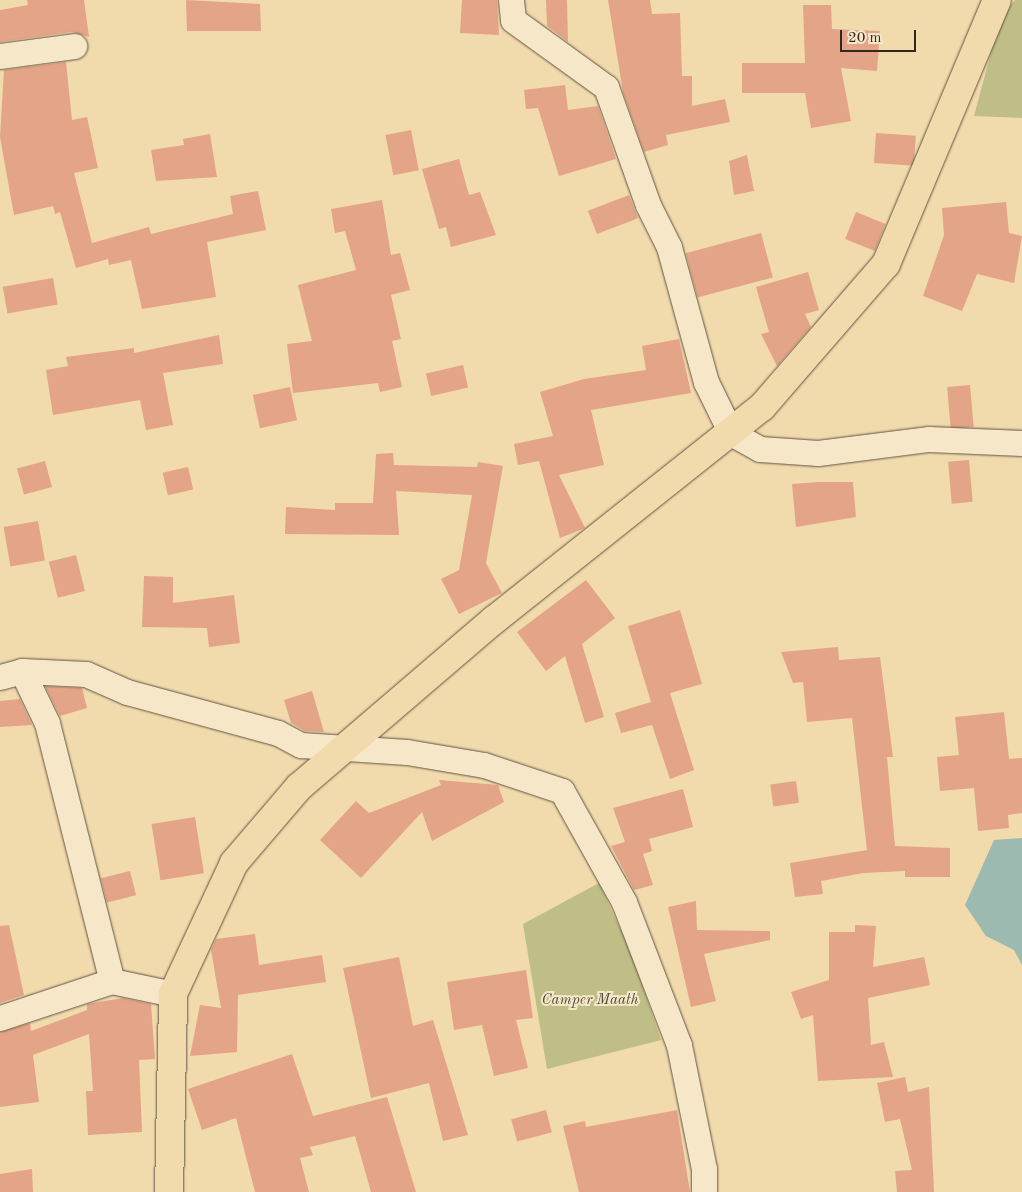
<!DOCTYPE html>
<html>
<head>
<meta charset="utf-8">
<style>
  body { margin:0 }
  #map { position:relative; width:1022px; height:1192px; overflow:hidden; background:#f1daac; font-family:"Old Standard TT",serif }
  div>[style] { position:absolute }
  .green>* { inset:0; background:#bebe86 }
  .water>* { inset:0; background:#9cbab0 }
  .building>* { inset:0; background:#e4a488; transform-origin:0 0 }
  .roads { filter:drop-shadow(0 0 1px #615441) drop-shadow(0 0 1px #615441) }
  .street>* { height:25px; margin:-12.5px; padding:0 12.5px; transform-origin:12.5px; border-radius:12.5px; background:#f6e7c9 }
  .primary>* { height:28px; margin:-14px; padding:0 14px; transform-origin:14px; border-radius:14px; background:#f1daac }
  span { translate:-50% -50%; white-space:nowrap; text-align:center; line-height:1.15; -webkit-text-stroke:4px #f6e7c9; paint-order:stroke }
  .park-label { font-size:15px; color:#544d37; font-style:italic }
  .scale { position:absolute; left:840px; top:30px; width:76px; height:22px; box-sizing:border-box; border:2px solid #31271d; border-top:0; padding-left:6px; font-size:15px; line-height:18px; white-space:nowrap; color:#31271d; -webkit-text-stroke:4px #f6e7c9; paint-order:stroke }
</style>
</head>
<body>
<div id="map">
  <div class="green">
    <i style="clip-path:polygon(1015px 0,1022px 0,1022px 118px,974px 116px,1000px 19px)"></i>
    <i style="clip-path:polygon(599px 883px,631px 952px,661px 1040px,547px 1069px,523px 924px)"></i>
  </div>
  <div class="water">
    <i style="clip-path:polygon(1022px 838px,1022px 965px,1014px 950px,986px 936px,965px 905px,994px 840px)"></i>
  </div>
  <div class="building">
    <i style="clip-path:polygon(27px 0,84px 0,89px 37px,72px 32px,0 42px,0 10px,28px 5px)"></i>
    <i style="clip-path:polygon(186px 0,260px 4px,261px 31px,187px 31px)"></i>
    <i style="clip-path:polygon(462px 0,497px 0,499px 35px,460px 33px)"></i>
    <i style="clip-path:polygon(546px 0,567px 0,568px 42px,547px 26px)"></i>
    <i style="clip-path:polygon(608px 0,650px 0,652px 14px,680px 13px,682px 76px,692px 76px,692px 106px,725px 99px,730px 122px,666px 135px,668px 145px,644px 152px,623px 92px)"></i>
    <i style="clip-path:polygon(803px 5px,831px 5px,832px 29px,880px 31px,877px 71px,841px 68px,851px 121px,811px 128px,805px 93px,742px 93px,742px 63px,805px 63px)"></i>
    <i style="clip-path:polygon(66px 62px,72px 120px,87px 117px,98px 168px,74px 173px,92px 243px,149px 227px,151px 234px,233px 214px,230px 196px,258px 191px,266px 230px,207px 242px,216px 297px,142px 309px,131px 260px,109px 265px,108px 259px,76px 268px,60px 212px,55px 214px,53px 206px,14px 215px,0 137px,4px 70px)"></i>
    <i style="clip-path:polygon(565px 85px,568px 110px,598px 106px,616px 159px,559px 176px,538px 108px,526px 109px,524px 90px)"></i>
    <i style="left:411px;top:130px;width:41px;height:26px;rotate:79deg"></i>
    <i style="left:876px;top:133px;width:40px;height:30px;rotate:4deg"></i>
    <i style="clip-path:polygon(210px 134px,217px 177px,156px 181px,151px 150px,184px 145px,183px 139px)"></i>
    <i style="clip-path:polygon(747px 155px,754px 191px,734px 195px,729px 161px)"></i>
    <i style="clip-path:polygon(459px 159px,469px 195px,480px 192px,496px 235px,451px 247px,446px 227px,439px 229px,422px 169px)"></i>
    <i style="left:629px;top:195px;width:25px;height:44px;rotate:69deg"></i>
    <i style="clip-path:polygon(382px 200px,391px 255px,400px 253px,410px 290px,391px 295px,401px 339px,392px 341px,402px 387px,380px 392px,378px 383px,293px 393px,287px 344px,312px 341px,298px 285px,356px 270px,345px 231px,335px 233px,331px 209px)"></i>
    <i style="clip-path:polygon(1006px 202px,1009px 233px,1022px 236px,1014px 283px,977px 274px,962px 311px,923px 296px,944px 235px,942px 208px)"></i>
    <i style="left:856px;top:212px;width:32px;height:29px;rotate:22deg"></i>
    <i style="left:761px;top:233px;width:46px;height:78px;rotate:75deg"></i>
    <i style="clip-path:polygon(808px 272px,819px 310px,805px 314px,811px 327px,777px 366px,761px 334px,769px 332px,756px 287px)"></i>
    <i style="left:53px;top:278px;width:27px;height:51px;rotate:80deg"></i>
    <i style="clip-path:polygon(219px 335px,223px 364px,163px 373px,173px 425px,146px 430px,140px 400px,53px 415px,46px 370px,68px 366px,66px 357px,134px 348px,134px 353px)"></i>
    <i style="clip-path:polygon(679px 339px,691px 393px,591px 410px,604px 465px,559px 475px,585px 528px,560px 538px,539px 461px,518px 465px,514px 444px,553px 436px,540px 392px,584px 379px,646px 370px,642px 346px)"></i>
    <i style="left:463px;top:365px;width:23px;height:38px;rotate:77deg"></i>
    <i style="left:970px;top:385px;width:42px;height:23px;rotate:85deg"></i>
    <i style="left:290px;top:387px;width:34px;height:38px;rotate:78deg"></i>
    <i style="clip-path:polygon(393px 453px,394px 465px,477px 467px,478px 462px,503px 466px,486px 563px,502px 593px,459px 614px,441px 579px,459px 570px,472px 495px,396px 491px,399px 535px,285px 534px,286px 507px,335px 510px,335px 503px,373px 503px,376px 454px)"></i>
    <i style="left:969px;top:460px;width:42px;height:21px;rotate:85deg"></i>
    <i style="left:45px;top:461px;width:27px;height:29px;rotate:75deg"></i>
    <i style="left:188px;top:467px;width:23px;height:26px;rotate:77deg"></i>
    <i style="clip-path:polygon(819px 482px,853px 482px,856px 517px,796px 527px,792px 484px)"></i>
    <i style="left:38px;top:521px;width:40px;height:35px;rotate:80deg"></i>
    <i style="left:76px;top:555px;width:37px;height:28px;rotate:76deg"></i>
    <i style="clip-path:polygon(144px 576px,173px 577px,173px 603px,234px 595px,240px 643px,209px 647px,207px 628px,142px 627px)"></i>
    <i style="clip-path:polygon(586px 580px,615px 618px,582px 644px,604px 717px,585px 723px,565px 656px,546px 671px,517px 632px)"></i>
    <i style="clip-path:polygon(680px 610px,702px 684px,670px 693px,694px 770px,670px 779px,652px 725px,621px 733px,615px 713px,651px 702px,628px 626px)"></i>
    <i style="clip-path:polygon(838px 647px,839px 660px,880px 657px,893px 757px,887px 757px,895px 846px,950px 848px,950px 877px,905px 877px,905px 871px,863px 873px,821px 881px,823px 894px,795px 897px,790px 863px,867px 850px,852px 718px,807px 722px,803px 682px,793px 683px,781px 652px)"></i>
    <i style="clip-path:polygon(45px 686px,82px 688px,87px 708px,60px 716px)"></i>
    <i style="clip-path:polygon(312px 691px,324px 732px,305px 731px,291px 723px,284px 700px)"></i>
    <i style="clip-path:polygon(20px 699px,32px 725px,0 727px,0 701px)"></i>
    <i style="clip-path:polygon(1004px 712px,1009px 759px,1022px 758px,1022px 813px,1008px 815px,1009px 828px,978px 831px,974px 788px,940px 791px,937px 757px,959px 755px,955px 717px)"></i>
    <i style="clip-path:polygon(439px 780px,498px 785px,504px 802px,432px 841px,422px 812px,361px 878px,320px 840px,356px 801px,369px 813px,441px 785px)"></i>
    <i style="left:796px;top:781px;width:22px;height:26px;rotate:82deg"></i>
    <i style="clip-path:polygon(683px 789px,693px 827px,649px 839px,652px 851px,643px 854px,653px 885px,634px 890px,611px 846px,625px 842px,613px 808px)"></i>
    <i style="left:195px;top:817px;width:57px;height:44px;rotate:81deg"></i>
    <i style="left:130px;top:871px;width:25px;height:30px;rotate:76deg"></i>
    <i style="clip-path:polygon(696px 901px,697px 930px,770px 931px,770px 940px,704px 954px,716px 1001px,691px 1007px,668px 907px)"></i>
    <i style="clip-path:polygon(9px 925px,24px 995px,0 1003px,0 926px)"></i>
    <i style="clip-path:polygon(855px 925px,876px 926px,873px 967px,924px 957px,930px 985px,868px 998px,871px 1045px,884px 1042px,893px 1077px,818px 1081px,813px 1015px,801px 1019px,791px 992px,829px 980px,829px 932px,855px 932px)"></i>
    <i style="clip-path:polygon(255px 934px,259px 965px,322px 955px,326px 982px,238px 995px,237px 1052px,190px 1056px,200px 1005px,221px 1008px,211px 950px,216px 939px)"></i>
    <i style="clip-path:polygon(399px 957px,413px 1026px,433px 1020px,468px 1135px,443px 1141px,429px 1083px,371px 1098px,343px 968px)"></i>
    <i style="clip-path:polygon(526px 970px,533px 1018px,516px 1020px,528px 1068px,494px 1076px,482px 1025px,454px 1030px,447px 982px)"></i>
    <i style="clip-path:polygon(123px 998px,151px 1004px,155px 1059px,139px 1060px,142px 1132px,88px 1135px,86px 1091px,93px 1091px,89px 1034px,33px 1055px,39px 1102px,0 1107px,0 1032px,30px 1023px,31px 1031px,87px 1010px,87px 1004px)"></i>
    <i style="clip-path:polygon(292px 1054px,313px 1116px,387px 1097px,416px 1192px,371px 1192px,355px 1136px,310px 1147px,313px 1155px,300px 1158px,309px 1192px,255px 1192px,236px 1118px,202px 1130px,188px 1089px)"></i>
    <i style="clip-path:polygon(905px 1077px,908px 1092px,929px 1087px,934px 1192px,897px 1192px,895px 1171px,912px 1170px,900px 1119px,885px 1122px,877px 1083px)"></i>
    <i style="left:546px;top:1110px;width:23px;height:36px;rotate:75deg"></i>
    <i style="clip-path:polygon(677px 1110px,690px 1192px,579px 1192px,563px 1126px,585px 1121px,586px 1127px)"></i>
    <i style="clip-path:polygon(32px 1169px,33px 1192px,0 1192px,0 1174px)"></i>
  </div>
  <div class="roads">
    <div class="street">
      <i style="left:511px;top:0;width:20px;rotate:84deg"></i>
      <i style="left:513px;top:20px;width:115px;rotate:35.8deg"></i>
      <i style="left:606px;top:87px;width:125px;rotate:70.4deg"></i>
      <i style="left:648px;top:205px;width:47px;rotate:63.4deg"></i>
      <i style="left:669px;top:247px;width:140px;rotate:74.7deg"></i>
      <i style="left:706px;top:382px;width:57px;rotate:63.9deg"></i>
      <i style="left:731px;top:433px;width:33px;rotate:29deg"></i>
      <i style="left:760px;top:449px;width:58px;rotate:3.9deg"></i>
      <i style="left:818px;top:453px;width:112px;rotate:-7.2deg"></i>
      <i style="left:929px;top:439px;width:93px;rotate:2.5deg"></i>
      <i style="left:0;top:56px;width:75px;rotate:-7.7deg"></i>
      <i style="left:22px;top:671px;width:58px;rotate:64.3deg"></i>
      <i style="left:47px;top:723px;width:266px;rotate:75.9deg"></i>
      <i style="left:0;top:677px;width:23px;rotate:-15deg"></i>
      <i style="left:22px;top:671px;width:64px;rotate:2.7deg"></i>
      <i style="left:86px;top:674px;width:45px;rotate:23.7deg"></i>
      <i style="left:127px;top:692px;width:156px;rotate:15.2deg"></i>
      <i style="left:278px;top:733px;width:26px;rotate:28deg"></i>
      <i style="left:301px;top:745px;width:106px;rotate:3.8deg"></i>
      <i style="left:407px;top:752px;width:78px;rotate:9.6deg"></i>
      <i style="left:484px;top:765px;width:82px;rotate:18.4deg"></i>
      <i style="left:562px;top:791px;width:127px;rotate:60.8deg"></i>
      <i style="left:624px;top:902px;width:153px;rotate:69deg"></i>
      <i style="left:679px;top:1045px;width:126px;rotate:78.6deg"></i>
      <i style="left:704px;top:1169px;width:23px;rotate:90deg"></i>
      <i style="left:0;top:1018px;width:118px;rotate:-18.3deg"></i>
      <i style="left:112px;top:981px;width:62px;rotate:12deg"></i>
    </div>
    <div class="primary">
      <i style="left:169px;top:1192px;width:198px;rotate:-88.8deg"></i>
      <i style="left:173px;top:994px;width:145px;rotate:-65deg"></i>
      <i style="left:234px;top:863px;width:100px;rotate:-49.5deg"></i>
      <i style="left:299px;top:787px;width:257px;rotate:-40.6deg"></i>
      <i style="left:494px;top:620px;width:342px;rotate:-38.5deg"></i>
      <i style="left:762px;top:407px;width:189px;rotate:-49.1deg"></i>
      <i style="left:886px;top:264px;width:286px;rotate:-67.2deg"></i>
    </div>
  </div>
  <div class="park-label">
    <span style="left:590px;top:1001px">Camper Maath</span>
  </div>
  <div class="scale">20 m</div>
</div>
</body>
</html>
